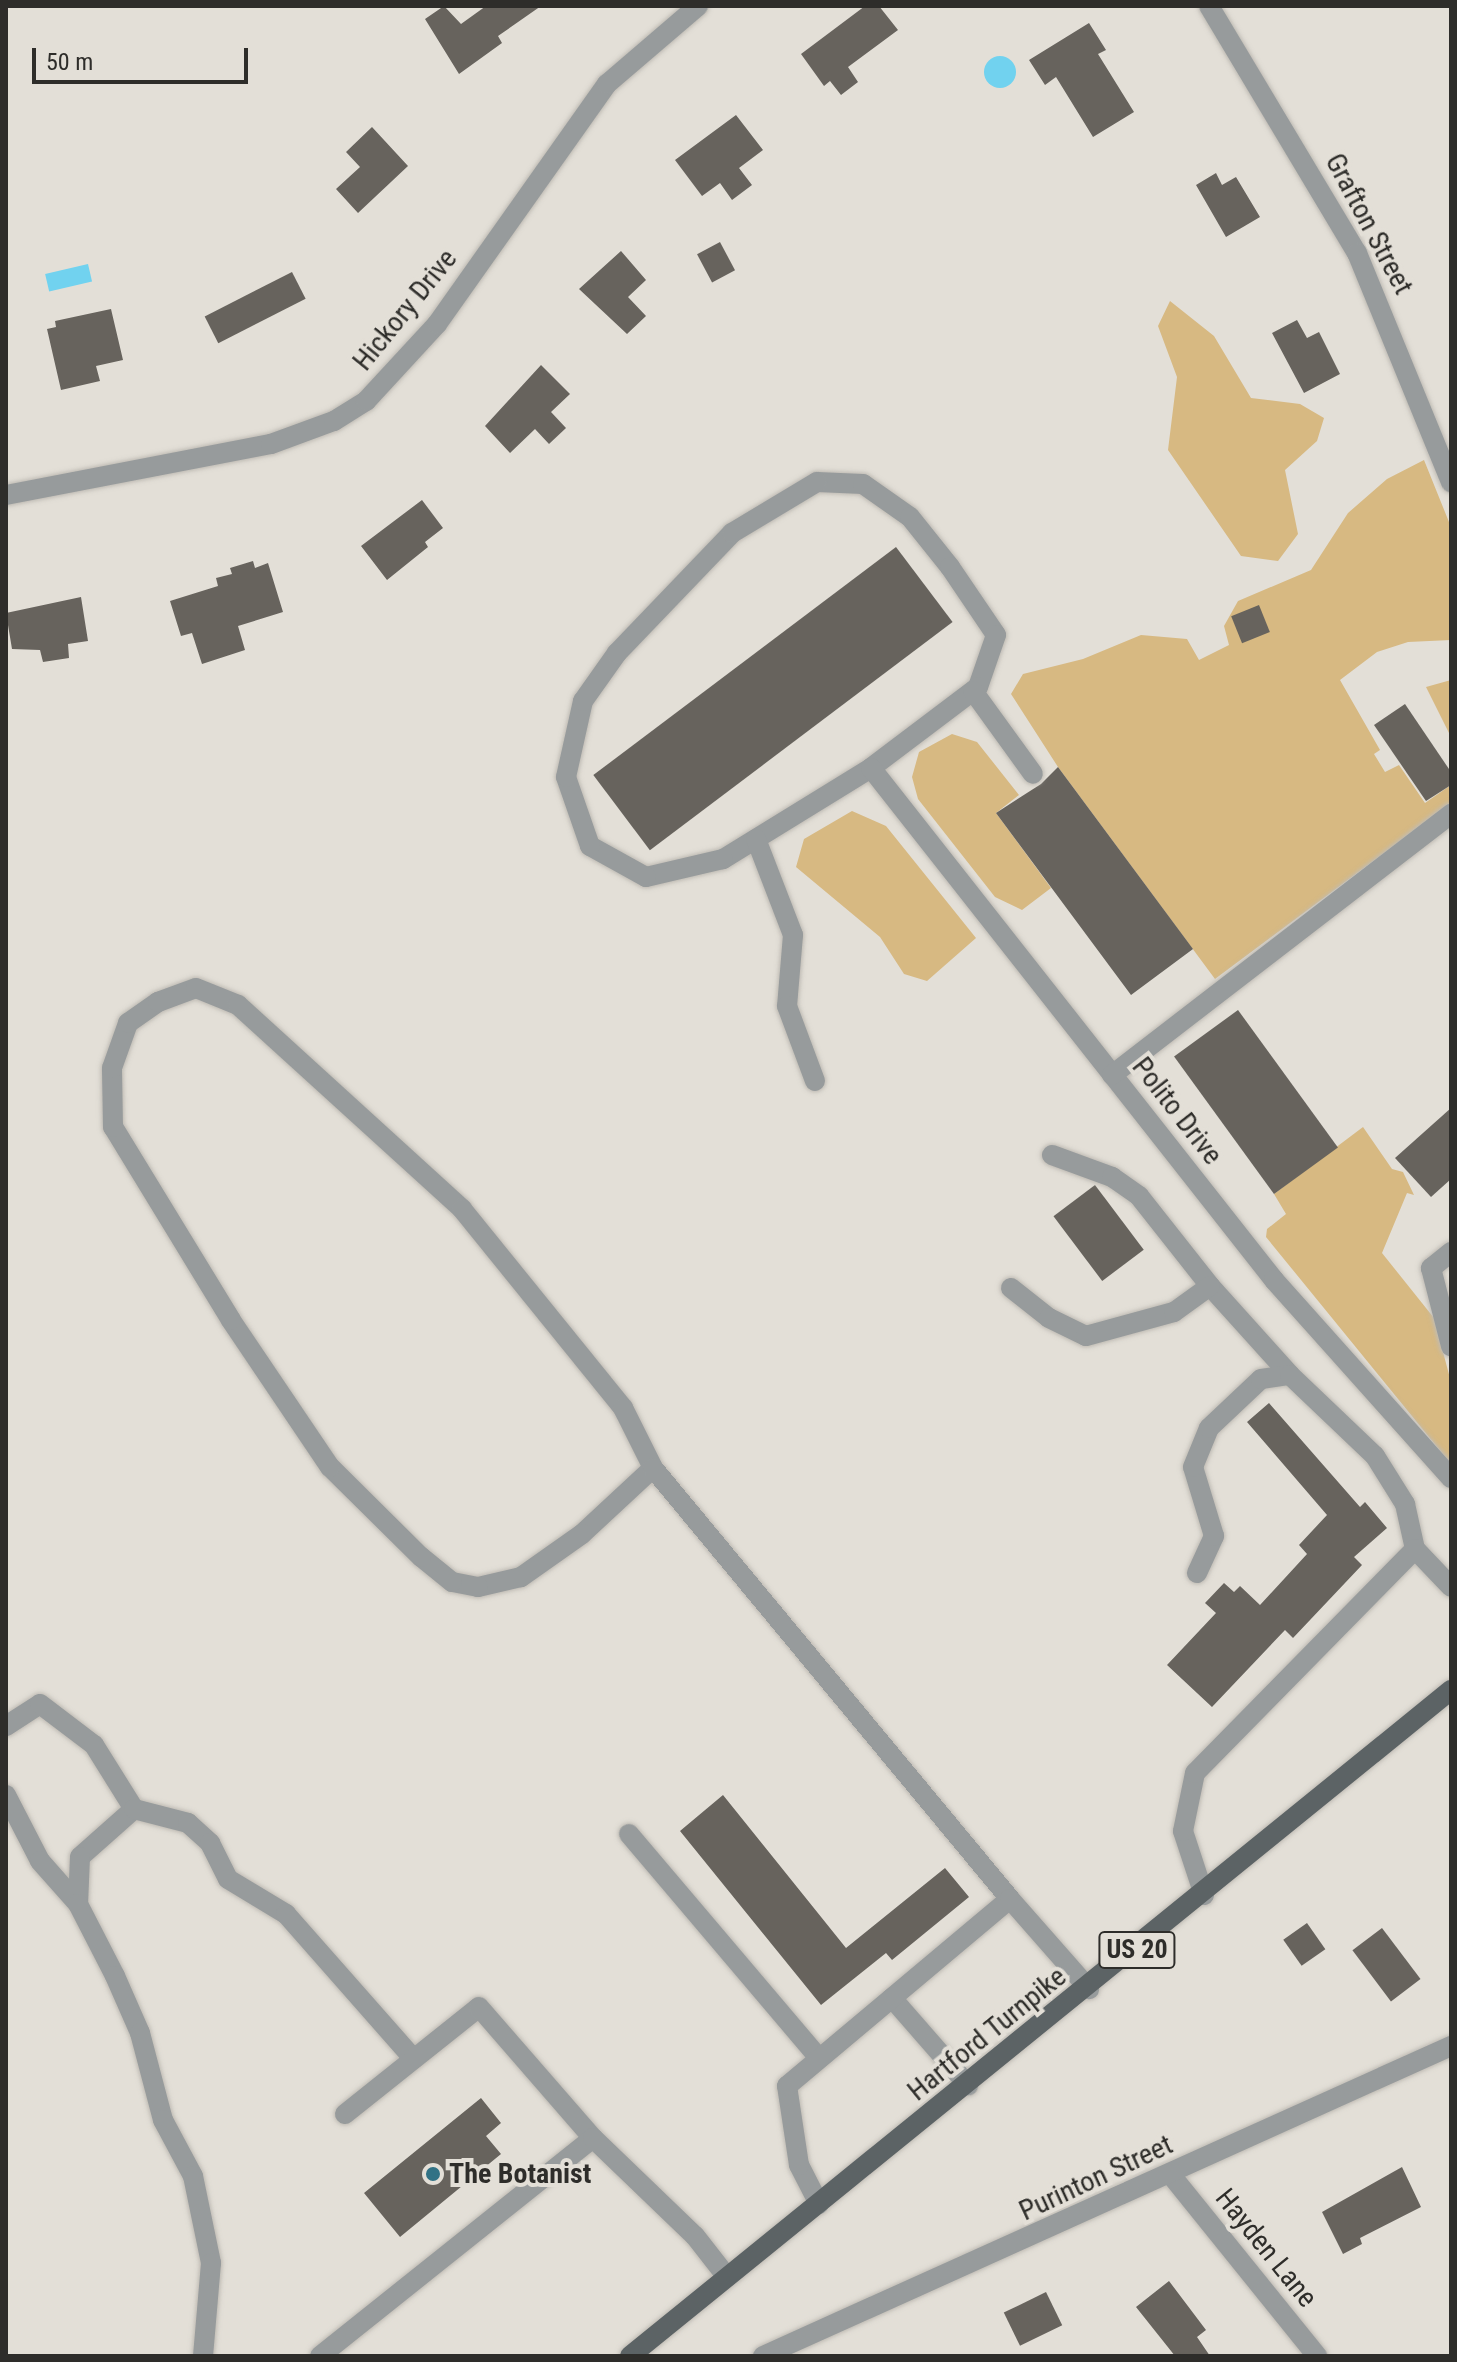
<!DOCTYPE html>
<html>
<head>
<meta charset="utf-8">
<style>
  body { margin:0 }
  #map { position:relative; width:1457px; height:2362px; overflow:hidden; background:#e3dfd7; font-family:"Roboto Condensed",sans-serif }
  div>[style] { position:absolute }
  .green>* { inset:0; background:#d7b982 }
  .water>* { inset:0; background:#71d2ef; transform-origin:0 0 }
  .round { border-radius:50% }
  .building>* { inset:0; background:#67635d; transform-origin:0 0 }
  .roads { filter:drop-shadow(0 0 2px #bfbbb4) drop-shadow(0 0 2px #bfbbb4) }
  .minor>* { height:20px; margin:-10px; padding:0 10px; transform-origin:10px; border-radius:10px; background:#979b9c }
  .major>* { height:20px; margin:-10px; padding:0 10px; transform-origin:10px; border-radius:10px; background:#5c6365 }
  .dots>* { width:22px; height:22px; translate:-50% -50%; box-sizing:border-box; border:4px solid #e3dfd7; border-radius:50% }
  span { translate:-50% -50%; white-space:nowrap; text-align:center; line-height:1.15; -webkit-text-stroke:8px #e3dfd7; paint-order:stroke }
  .shield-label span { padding:2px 6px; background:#e3dfd7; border:2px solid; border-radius:6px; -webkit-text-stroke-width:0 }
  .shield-label { font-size:26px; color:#2e2d2a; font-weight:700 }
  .street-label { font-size:28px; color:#2e2d2a }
  .poi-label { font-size:28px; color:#2e2d2a; font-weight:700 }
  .left { translate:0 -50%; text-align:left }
  .frame { position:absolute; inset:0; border:8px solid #2e2d2a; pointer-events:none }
  .scale { position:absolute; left:32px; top:48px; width:216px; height:36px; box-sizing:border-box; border:4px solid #2e2d2a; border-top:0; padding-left:10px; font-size:24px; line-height:28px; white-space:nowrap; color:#2e2d2a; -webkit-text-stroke:6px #e3dfd7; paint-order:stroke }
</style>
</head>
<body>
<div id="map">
  <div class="green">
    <i style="clip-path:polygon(1170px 301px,1214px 336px,1251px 398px,1300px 404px,1324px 418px,1317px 441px,1285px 470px,1298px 534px,1278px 561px,1241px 556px,1168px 450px,1177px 377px,1158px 326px)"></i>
    <i style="clip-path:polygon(1424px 460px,1451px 527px,1451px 640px,1408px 642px,1377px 652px,1340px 680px,1380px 750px,1374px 754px,1385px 772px,1399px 765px,1425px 803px,1451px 785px,1451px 803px,1215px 979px,1058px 767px,1011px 694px,1023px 674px,1083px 659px,1141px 635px,1187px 639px,1199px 660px,1229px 645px,1224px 626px,1238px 601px,1311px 570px,1348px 513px,1387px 479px)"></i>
    <i style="clip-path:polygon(1451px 680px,1451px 737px,1426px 687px)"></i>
    <i style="clip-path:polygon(952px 734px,977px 742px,1019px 795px,996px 813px,1051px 888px,1022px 910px,995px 897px,918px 799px,912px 777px,919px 752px)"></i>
    <i style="clip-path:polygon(852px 811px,886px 826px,976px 938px,927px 981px,904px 974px,880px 937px,796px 867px,804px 839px)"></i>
    <i style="clip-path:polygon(1363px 1127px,1392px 1169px,1403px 1172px,1414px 1195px,1407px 1193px,1382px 1253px,1434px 1318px,1451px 1382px,1451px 1464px,1266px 1237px,1267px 1229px,1286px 1214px,1274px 1194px)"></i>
  </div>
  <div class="water">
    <i class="round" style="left:984px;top:56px;width:32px;height:32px"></i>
    <i style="left:88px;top:264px;width:18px;height:44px;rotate:77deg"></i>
  </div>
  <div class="building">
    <i style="clip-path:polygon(444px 6px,461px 24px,486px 6px,541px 6px,498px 36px,502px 43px,459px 74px,425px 19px)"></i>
    <i style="clip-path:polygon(865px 6px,879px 6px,898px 30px,848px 67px,858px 82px,841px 95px,830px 81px,824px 86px,801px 54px)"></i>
    <i style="clip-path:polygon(1089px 23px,1106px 50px,1098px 54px,1134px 112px,1093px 137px,1056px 77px,1045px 85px,1029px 60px)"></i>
    <i style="clip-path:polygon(736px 115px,763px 150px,739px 168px,752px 185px,732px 200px,720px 183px,702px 196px,675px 160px)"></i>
    <i style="clip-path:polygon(372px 127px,408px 166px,358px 213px,336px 189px,360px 167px,346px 152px)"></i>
    <i style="clip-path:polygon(1216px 173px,1222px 185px,1236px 177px,1260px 217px,1226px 237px,1196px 185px)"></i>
    <i style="left:720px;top:242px;width:32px;height:26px;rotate:62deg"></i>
    <i style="clip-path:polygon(621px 251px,646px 280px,628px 297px,646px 316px,627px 334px,579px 289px)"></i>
    <i style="left:292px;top:272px;width:30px;height:98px;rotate:63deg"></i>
    <i style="clip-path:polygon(111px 309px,123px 360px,96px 366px,100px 381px,61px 390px,47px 329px,56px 327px,55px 321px)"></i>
    <i style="clip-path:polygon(1297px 320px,1307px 338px,1319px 332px,1340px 374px,1304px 393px,1272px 333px)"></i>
    <i style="clip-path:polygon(541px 365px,570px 394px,551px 412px,566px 428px,549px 444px,535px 429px,510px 453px,485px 426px)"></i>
    <i style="clip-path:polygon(422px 500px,443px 528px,425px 542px,428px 547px,387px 580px,361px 546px)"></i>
    <i style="left:896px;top:547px;width:94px;height:379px;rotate:53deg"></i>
    <i style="clip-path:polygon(253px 561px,255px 568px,268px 563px,283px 612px,238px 626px,245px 650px,202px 664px,192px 633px,181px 636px,170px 601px,218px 586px,216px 578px,232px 574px,230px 568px)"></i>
    <i style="clip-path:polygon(81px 597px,88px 641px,68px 644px,69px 658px,43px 662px,40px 650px,12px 649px,6px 613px)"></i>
    <i style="left:1259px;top:605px;width:29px;height:30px;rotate:68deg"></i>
    <i style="clip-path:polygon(1405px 704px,1451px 772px,1451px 785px,1426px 801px,1374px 725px)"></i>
    <i style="clip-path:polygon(1058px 767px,1193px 949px,1131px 995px,996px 813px,1041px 784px)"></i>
    <i style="left:1238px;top:1010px;width:170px;height:79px;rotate:54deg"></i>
    <i style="clip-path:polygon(1451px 1108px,1451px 1179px,1431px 1197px,1395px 1158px)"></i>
    <i style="left:1095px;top:1185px;width:81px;height:52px;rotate:53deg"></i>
    <i style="clip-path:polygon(1269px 1403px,1360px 1507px,1365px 1502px,1387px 1528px,1354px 1557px,1362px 1565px,1293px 1638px,1285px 1630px,1212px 1707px,1167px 1665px,1216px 1613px,1205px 1603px,1224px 1583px,1234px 1592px,1240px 1586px,1260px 1605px,1307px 1554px,1299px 1545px,1327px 1515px,1247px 1422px)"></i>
    <i style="clip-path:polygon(723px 1795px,846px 1948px,945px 1868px,969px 1897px,892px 1960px,886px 1953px,821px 2005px,680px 1831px)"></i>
    <i style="left:1307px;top:1923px;width:32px;height:29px;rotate:55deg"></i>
    <i style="left:1382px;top:1928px;width:64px;height:37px;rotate:53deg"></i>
    <i style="clip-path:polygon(481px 2098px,501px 2123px,486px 2136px,501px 2154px,400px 2237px,364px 2193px)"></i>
    <i style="clip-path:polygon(1402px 2167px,1421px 2207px,1360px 2238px,1362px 2244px,1343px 2254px,1322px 2212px)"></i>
    <i style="clip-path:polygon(1169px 2281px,1206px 2330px,1197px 2337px,1210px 2356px,1175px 2356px,1136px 2307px)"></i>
    <i style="left:1046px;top:2292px;width:37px;height:47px;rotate:64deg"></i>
  </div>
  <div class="roads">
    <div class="minor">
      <i style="left:1209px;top:6px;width:288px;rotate:59.1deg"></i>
      <i style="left:1357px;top:253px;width:248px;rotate:67.7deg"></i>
      <i style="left:817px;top:482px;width:46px;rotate:2.5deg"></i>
      <i style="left:863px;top:484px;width:57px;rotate:35.1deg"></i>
      <i style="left:910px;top:517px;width:64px;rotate:51.3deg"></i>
      <i style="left:950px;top:567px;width:82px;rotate:55.9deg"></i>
      <i style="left:996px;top:635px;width:55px;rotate:109.1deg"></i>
      <i style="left:978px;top:687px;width:134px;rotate:142.9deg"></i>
      <i style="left:871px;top:768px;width:174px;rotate:148.4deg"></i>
      <i style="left:723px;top:859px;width:79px;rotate:166.8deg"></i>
      <i style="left:646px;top:877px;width:64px;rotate:-151deg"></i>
      <i style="left:590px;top:846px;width:73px;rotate:-109.2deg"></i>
      <i style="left:566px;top:777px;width:78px;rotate:-77.4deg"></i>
      <i style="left:583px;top:701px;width:59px;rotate:-54.7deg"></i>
      <i style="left:617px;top:653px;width:166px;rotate:-46.2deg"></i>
      <i style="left:732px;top:533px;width:99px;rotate:-31deg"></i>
      <i style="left:6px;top:495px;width:270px;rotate:-10.9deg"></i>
      <i style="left:271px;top:444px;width:67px;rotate:-20.1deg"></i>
      <i style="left:334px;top:421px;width:38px;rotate:-32deg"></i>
      <i style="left:366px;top:401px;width:105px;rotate:-47.3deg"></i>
      <i style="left:437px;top:324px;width:294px;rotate:-54.7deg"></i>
      <i style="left:607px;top:84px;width:120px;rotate:-40.6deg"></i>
      <i style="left:973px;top:691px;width:102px;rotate:54.1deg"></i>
      <i style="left:871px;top:768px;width:652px;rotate:51.79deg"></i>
      <i style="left:1274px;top:1280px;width:266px;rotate:48.2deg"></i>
      <i style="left:756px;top:839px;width:103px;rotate:68.9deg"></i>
      <i style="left:793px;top:935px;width:71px;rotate:94.8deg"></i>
      <i style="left:787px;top:1006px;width:80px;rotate:69.5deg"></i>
      <i style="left:1112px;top:1075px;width:428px;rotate:-37.6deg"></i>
      <i style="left:1052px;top:1155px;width:64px;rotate:20.1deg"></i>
      <i style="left:1112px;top:1177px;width:33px;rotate:35deg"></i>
      <i style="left:1139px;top:1196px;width:115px;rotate:51.7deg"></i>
      <i style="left:1210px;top:1286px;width:120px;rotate:48deg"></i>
      <i style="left:1451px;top:1252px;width:26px;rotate:141deg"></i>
      <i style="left:1431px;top:1268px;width:81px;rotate:75.6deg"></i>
      <i style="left:1011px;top:1288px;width:48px;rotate:38.3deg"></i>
      <i style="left:1049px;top:1318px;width:41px;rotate:25.9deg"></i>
      <i style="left:1086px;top:1336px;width:91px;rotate:-15.3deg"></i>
      <i style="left:1174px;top:1312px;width:44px;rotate:-35.8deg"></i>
      <i style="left:653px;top:1468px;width:97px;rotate:137.1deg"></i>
      <i style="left:582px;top:1534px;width:75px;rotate:144.8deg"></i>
      <i style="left:521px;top:1577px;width:44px;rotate:166.9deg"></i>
      <i style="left:478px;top:1587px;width:26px;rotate:-169deg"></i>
      <i style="left:452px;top:1582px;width:40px;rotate:-141deg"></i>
      <i style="left:421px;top:1557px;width:128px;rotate:-135.3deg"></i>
      <i style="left:330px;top:1467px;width:177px;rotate:-124deg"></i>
      <i style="left:231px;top:1320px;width:226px;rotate:-121.4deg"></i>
      <i style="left:113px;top:1127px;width:59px;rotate:-91deg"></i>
      <i style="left:112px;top:1068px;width:48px;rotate:-70.4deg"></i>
      <i style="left:128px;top:1023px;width:37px;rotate:-35deg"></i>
      <i style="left:158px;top:1002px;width:40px;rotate:-20.2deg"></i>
      <i style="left:196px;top:988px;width:45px;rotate:22deg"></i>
      <i style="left:238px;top:1005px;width:303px;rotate:42.3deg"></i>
      <i style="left:462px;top:1209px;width:256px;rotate:51deg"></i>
      <i style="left:623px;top:1408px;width:67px;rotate:63.4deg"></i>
      <i style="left:653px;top:1468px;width:560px;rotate:50.36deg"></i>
      <i style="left:1197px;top:1573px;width:41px;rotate:-65.3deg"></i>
      <i style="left:1214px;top:1536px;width:72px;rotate:-106.9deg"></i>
      <i style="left:1193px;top:1467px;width:42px;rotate:-67.7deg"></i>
      <i style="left:1209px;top:1428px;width:71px;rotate:-43.3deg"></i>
      <i style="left:1261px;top:1379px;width:29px;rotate:-8deg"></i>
      <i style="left:1290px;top:1375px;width:117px;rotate:43.6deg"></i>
      <i style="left:1375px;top:1456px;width:57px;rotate:58deg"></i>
      <i style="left:1405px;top:1504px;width:46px;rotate:77.5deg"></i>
      <i style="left:6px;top:1726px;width:40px;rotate:-32.9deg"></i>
      <i style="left:40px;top:1704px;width:68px;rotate:37.2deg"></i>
      <i style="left:94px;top:1745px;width:75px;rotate:58deg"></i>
      <i style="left:134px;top:1809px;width:72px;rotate:138.4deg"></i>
      <i style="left:80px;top:1857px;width:47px;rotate:92.4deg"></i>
      <i style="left:6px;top:1795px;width:74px;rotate:62.7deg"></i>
      <i style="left:40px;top:1861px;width:57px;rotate:48.5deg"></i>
      <i style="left:78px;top:1904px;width:81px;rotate:62.8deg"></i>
      <i style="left:115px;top:1976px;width:62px;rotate:66.3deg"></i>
      <i style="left:140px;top:2033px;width:90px;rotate:75.2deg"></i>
      <i style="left:163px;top:2120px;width:64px;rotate:61.8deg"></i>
      <i style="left:193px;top:2176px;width:89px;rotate:78.3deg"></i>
      <i style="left:211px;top:2263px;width:93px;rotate:94.9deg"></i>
      <i style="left:134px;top:1809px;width:56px;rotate:14.5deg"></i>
      <i style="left:188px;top:1823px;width:30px;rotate:42deg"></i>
      <i style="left:210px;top:1843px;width:40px;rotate:63.4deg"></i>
      <i style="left:228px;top:1879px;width:68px;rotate:31.1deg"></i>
      <i style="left:286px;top:1914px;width:193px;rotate:48.6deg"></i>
      <i style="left:629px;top:1834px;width:294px;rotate:49.7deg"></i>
      <i style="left:1204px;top:1895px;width:67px;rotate:-108.2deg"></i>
      <i style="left:1183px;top:1831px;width:59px;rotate:-78.3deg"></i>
      <i style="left:1195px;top:1773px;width:314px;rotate:-45.5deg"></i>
      <i style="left:1415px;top:1549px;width:52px;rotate:46.5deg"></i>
      <i style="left:892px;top:1998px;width:116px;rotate:48.9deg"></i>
      <i style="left:345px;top:2114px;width:171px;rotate:-38.6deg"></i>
      <i style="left:479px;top:2007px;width:174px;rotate:49deg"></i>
      <i style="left:1171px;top:2175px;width:233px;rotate:51.1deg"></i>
      <i style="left:819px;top:2204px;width:44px;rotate:-117.1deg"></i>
      <i style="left:799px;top:2165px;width:80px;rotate:-98.6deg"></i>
      <i style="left:787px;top:2086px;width:291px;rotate:-40deg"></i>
      <i style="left:1010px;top:1899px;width:120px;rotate:48.7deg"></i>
      <i style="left:320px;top:2356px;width:349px;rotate:-38.6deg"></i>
      <i style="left:593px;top:2138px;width:141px;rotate:43.9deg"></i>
      <i style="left:695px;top:2236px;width:52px;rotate:52deg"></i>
      <i style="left:763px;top:2356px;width:755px;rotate:-24.26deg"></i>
    </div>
    <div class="major">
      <i style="left:630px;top:2356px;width:1057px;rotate:-39.05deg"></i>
    </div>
  </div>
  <div class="dots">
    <i style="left:433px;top:2174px;background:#317285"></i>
  </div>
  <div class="shield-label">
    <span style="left:1137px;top:1950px">US 20</span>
  </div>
  <div class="street-label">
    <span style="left:1369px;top:224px;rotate:62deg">Grafton Street</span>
    <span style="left:405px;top:310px;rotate:-51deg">Hickory Drive</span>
    <span style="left:1177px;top:1111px;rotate:52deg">Polito Drive</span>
    <span style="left:987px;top:2034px;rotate:-39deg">Hartford Turnpike</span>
    <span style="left:1096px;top:2178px;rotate:-25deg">Purinton Street</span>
    <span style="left:1266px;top:2248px;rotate:51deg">Hayden Lane</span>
  </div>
  <div class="poi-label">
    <span class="left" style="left:449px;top:2174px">The Botanist</span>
  </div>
  <div class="frame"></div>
  <div class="scale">50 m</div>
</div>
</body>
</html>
